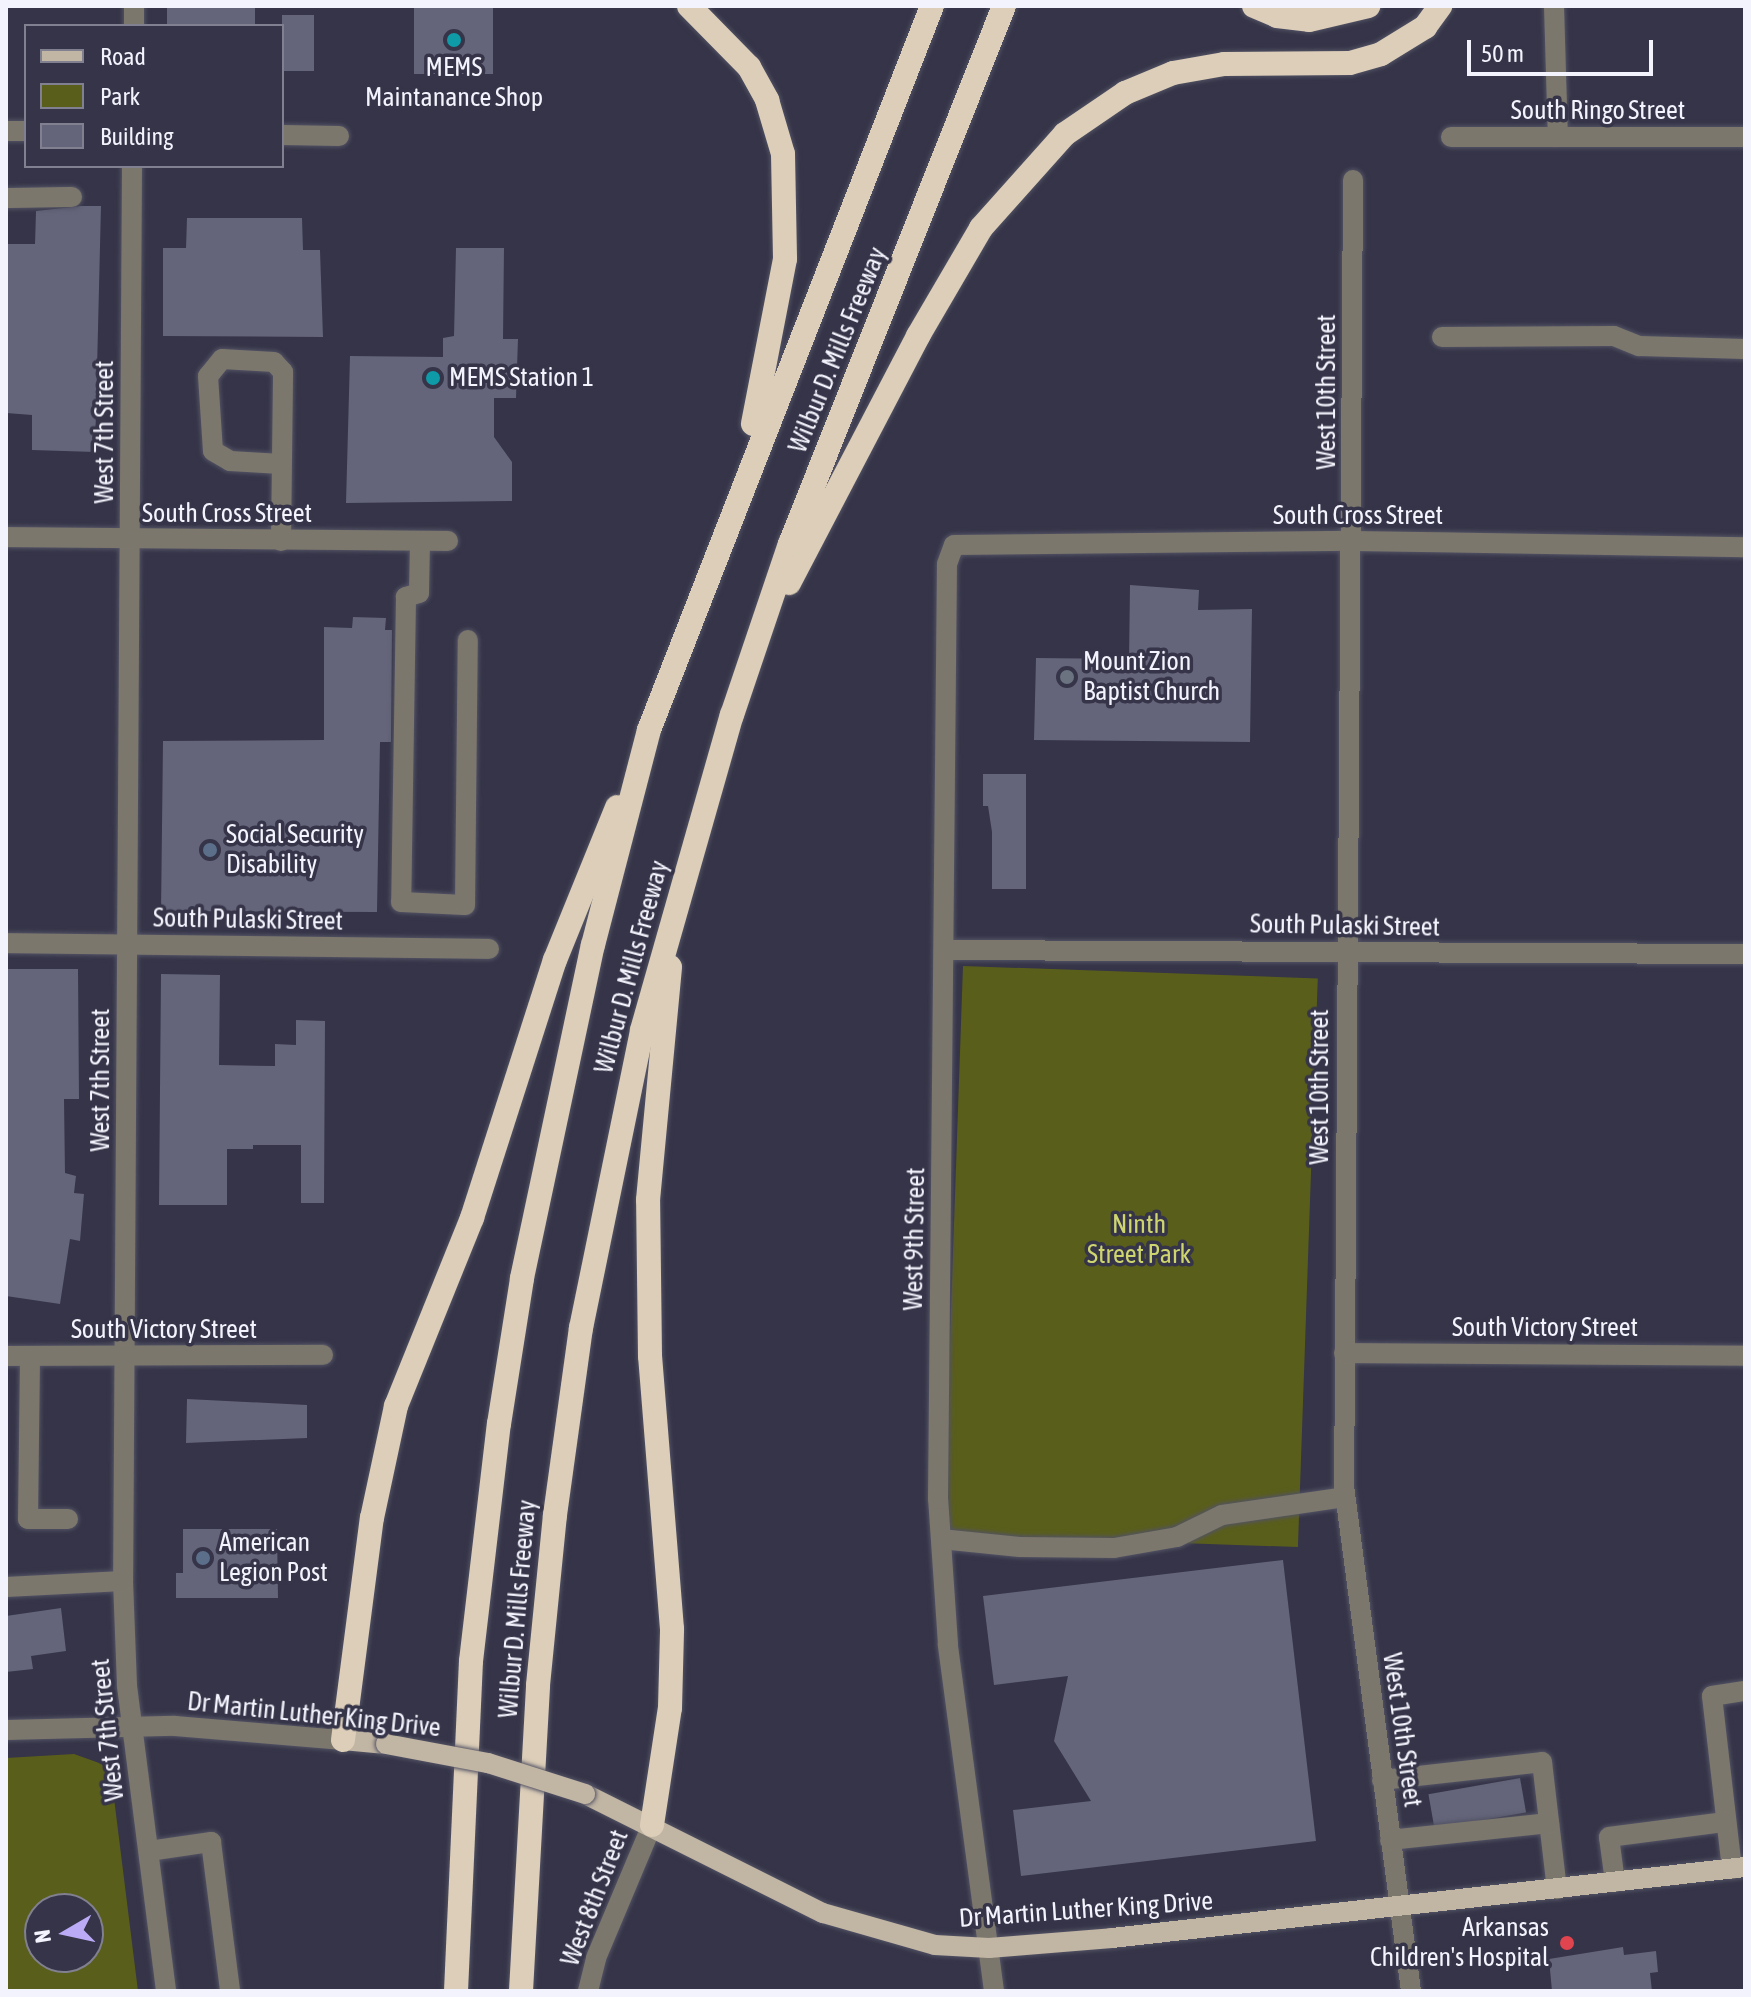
<!DOCTYPE html>
<html>
<head>
<meta charset="utf-8">
<style>
  body { margin:0 }
  #map { position:relative; width:1751px; height:1997px; overflow:hidden; background:#353448; font-family:"Asap Condensed",sans-serif }
  div>[style] { position:absolute }
  .green>* { inset:0; background:#5a5e1b; transform-origin:0 0 }
  .building>* { inset:0; background:#64647a; transform-origin:0 0 }
  .roads { filter:drop-shadow(0 0 2px #535365) drop-shadow(0 0 2px #535365) }
  .minor>* { height:20px; margin:-10px; padding:0 10px; transform-origin:10px; border-radius:10px; background:#7c776d }
  .major>* { height:20px; margin:-10px; padding:0 10px; transform-origin:10px; border-radius:10px; background:#c1b5a3 }
  .highway>* { height:24px; margin:-12px; padding:0 12px; transform-origin:12px; border-radius:12px; background:#dcceb8 }
  .bridges { filter:drop-shadow(0 0 2px #535365) drop-shadow(0 0 2px #535365) }
  .major-bridge>* { height:20px; margin:-10px; padding:0 10px; transform-origin:10px; border-radius:10px; background:#c1b5a3 }
  .dots>* { width:22px; height:22px; translate:-50% -50%; box-sizing:border-box; border:4px solid #353448; border-radius:50% }
  span { translate:-50% -50%; white-space:nowrap; text-align:center; line-height:1.15; -webkit-text-stroke:7px #353448; paint-order:stroke }
  .poi-label { font-size:26px; color:#f3f3fd }
  .left { translate:0 -50%; text-align:left }
  .right { translate:-100% -50%; text-align:right }
  .street-label { font-size:26px; color:#f3f3fd }
  .park-label { font-size:26px; color:#ced56f }
  .frame { position:absolute; inset:0; border:8px solid #f3f3fd; pointer-events:none }
  .legend { position:absolute; left:24px; top:24px; width:260px; height:144px; box-sizing:border-box; background:#353448; border:2px solid #818090; margin:0; padding:10px 14px; list-style:none; font-size:24px; color:#f3f3fd }
  .legend li { display:flex; align-items:center; gap:16px; height:40px }
  .legend b { width:40px; border:2px solid #818090 }
  .north { position:absolute; left:24px; top:1893px; width:80px; height:80px; box-sizing:border-box; background:#353448; border:2px solid #818090; border-radius:50%; rotate:261deg; font-size:22px; font-weight:700; line-height:32px; text-align:center; color:#f3f3fd }
  .north::after { content:''; display:block; margin:auto; width:28px; height:36px; background:#bbaaf6; clip-path:polygon(50% 0,100% 100%,50% 72%,0 100%) }
  .scale { position:absolute; left:1467px; top:40px; width:186px; height:36px; box-sizing:border-box; border:4px solid #f3f3fd; border-top:0; padding-left:10px; font-size:24px; line-height:28px; white-space:nowrap; color:#f3f3fd; -webkit-text-stroke:6px #353448; paint-order:stroke }
</style>
</head>
<body>
<div id="map">
  <div class="green">
    <i style="left:963px;top:966px;width:355px;height:569px;rotate:2deg"></i>
    <i style="clip-path:polygon(evenodd,74px 1754px,102px 1764px,113px 1790px,138px 1991px,6px 1991px,6px 1758px,74px 1754px,88px 1909px,88px 1957px,40px 1957px,40px 1909px,88px 1909px)"></i>
  </div>
  <div class="building">
    <i style="left:167px;top:6px;width:88px;height:20px"></i>
    <i style="left:414px;top:6px;width:79px;height:68px"></i>
    <i style="left:282px;top:15px;width:32px;height:56px"></i>
    <i style="clip-path:polygon(81px 206px,101px 206px,95px 452px,32px 450px,32px 415px,6px 413px,6px 244px,35px 244px,36px 211px)"></i>
    <i style="clip-path:polygon(187px 218px,302px 218px,303px 250px,320px 250px,323px 337px,163px 336px,163px 248px,186px 248px)"></i>
    <i style="clip-path:polygon(456px 248px,504px 248px,503px 339px,518px 339px,516px 398px,494px 398px,494px 437px,512px 462px,512px 501px,346px 503px,350px 356px,443px 357px,443px 338px,454px 336px)"></i>
    <i style="clip-path:polygon(1130px 585px,1199px 590px,1198px 610px,1252px 609px,1250px 742px,1034px 740px,1036px 658px,1129px 659px)"></i>
    <i style="clip-path:polygon(353px 617px,386px 618px,385px 630px,392px 630px,391px 742px,380px 742px,377px 912px,161px 911px,163px 741px,324px 740px,324px 627px,352px 628px)"></i>
    <i style="clip-path:polygon(983px 774px,1026px 774px,1026px 889px,992px 889px,992px 832px,988px 806px,983px 806px)"></i>
    <i style="clip-path:polygon(6px 969px,78px 969px,79px 1099px,64px 1099px,65px 1173px,76px 1176px,74px 1193px,84px 1194px,80px 1241px,70px 1239px,60px 1304px,6px 1296px)"></i>
    <i style="clip-path:polygon(161px 974px,220px 975px,219px 1065px,275px 1066px,275px 1044px,296px 1045px,296px 1020px,325px 1021px,324px 1203px,301px 1203px,301px 1145px,253px 1145px,253px 1149px,227px 1149px,227px 1205px,159px 1205px)"></i>
    <i style="clip-path:polygon(187px 1399px,307px 1405px,307px 1438px,186px 1443px)"></i>
    <i style="clip-path:polygon(183px 1529px,277px 1529px,278px 1598px,176px 1598px,176px 1573px,183px 1573px)"></i>
    <i style="clip-path:polygon(1283px 1560px,1316px 1841px,1021px 1876px,1013px 1810px,1091px 1801px,1054px 1741px,1068px 1676px,994px 1685px,983px 1596px)"></i>
    <i style="clip-path:polygon(61px 1608px,66px 1651px,31px 1656px,33px 1669px,6px 1672px,6px 1616px)"></i>
    <i style="left:1520px;top:1778px;width:35px;height:93px;rotate:80deg"></i>
    <i style="clip-path:polygon(1623px 1947px,1624px 1955px,1656px 1951px,1658px 1972px,1650px 1973px,1652px 1991px,1552px 1991px,1549px 1959px)"></i>
  </div>
  <div class="roads">
    <div class="minor">
      <i style="left:1554px;top:6px;width:131px;rotate:88.3deg"></i>
      <i style="left:134px;top:26px;width:20px;rotate:-90deg"></i>
      <i style="left:6px;top:131px;width:20px"></i>
      <i style="left:282px;top:135px;width:57px;rotate:1deg"></i>
      <i style="left:1451px;top:137px;width:294px"></i>
      <i style="left:132px;top:166px;width:1415px;rotate:90.36deg"></i>
      <i style="left:123px;top:1581px;width:105px;rotate:87.8deg"></i>
      <i style="left:127px;top:1686px;width:307px;rotate:82.7deg"></i>
      <i style="left:1353px;top:180px;width:1306px;rotate:90.39deg"></i>
      <i style="left:1344px;top:1486px;width:509px;rotate:82.44deg"></i>
      <i style="left:6px;top:198px;width:66px;rotate:-0.9deg"></i>
      <i style="left:1442px;top:337px;width:172px;rotate:-0.3deg"></i>
      <i style="left:1614px;top:336px;width:27px;rotate:22deg"></i>
      <i style="left:1639px;top:346px;width:106px;rotate:1.6deg"></i>
      <i style="left:6px;top:537px;width:442px;rotate:0.5deg"></i>
      <i style="left:281px;top:541px;width:169px;rotate:-89.3deg"></i>
      <i style="left:283px;top:372px;width:13px;rotate:-132deg"></i>
      <i style="left:274px;top:362px;width:52px;rotate:-176.7deg"></i>
      <i style="left:222px;top:359px;width:22px;rotate:129deg"></i>
      <i style="left:208px;top:376px;width:75px;rotate:86.2deg"></i>
      <i style="left:213px;top:451px;width:20px;rotate:30deg"></i>
      <i style="left:230px;top:461px;width:51px;rotate:3.4deg"></i>
      <i style="left:420px;top:541px;width:52px;rotate:91.1deg"></i>
      <i style="left:419px;top:593px;width:14px;rotate:163deg"></i>
      <i style="left:406px;top:597px;width:305px;rotate:90.9deg"></i>
      <i style="left:401px;top:902px;width:64px;rotate:2.7deg"></i>
      <i style="left:465px;top:905px;width:265px;rotate:-89.4deg"></i>
      <i style="left:6px;top:943px;width:483px;rotate:0.7deg"></i>
      <i style="left:944px;top:950px;width:801px;rotate:0.29deg"></i>
      <i style="left:1344px;top:1353px;width:401px;rotate:0.4deg"></i>
      <i style="left:6px;top:1356px;width:317px;rotate:-0.2deg"></i>
      <i style="left:30px;top:1357px;width:162px;rotate:90.7deg"></i>
      <i style="left:28px;top:1519px;width:40px"></i>
      <i style="left:941px;top:1539px;width:79px;rotate:5.8deg"></i>
      <i style="left:1020px;top:1547px;width:94px;rotate:0.6deg"></i>
      <i style="left:1114px;top:1548px;width:64px;rotate:-9.9deg"></i>
      <i style="left:1177px;top:1537px;width:50px;rotate:-26.1deg"></i>
      <i style="left:1222px;top:1515px;width:124px;rotate:-8.3deg"></i>
      <i style="left:6px;top:1587px;width:117px;rotate:-2.9deg"></i>
      <i style="left:6px;top:1730px;width:169px;rotate:-1.4deg"></i>
      <i style="left:175px;top:1726px;width:169px;rotate:4.8deg"></i>
      <i style="left:1382px;top:1780px;width:161px;rotate:-6.4deg"></i>
      <i style="left:1542px;top:1762px;width:128px;rotate:83.3deg"></i>
      <i style="left:1390px;top:1840px;width:160px;rotate:-6.1deg"></i>
      <i style="left:149px;top:1851px;width:63px;rotate:-8.3deg"></i>
      <i style="left:211px;top:1842px;width:150px;rotate:82.7deg"></i>
      <i style="left:1732px;top:1869px;width:174px;rotate:-96.6deg"></i>
      <i style="left:1712px;top:1696px;width:33px;rotate:-9deg"></i>
      <i style="left:1615px;top:1882px;width:45px;rotate:-97.6deg"></i>
      <i style="left:1609px;top:1837px;width:117px;rotate:-7.4deg"></i>
      <i style="left:588px;top:1991px;width:34px;rotate:-76deg"></i>
      <i style="left:596px;top:1958px;width:144px;rotate:-67.2deg"></i>
      <i style="left:994px;top:1991px;width:350px;rotate:-97.6deg"></i>
      <i style="left:948px;top:1644px;width:145px;rotate:-93.9deg"></i>
      <i style="left:938px;top:1499px;width:935px;rotate:-89.45deg"></i>
      <i style="left:947px;top:564px;width:20px;rotate:-70deg"></i>
      <i style="left:954px;top:545px;width:399px;rotate:-0.6deg"></i>
      <i style="left:1353px;top:541px;width:392px;rotate:0.9deg"></i>
    </div>
    <div class="major">
      <i style="left:343px;top:1740px;width:43px;rotate:5.3deg"></i>
      <i style="left:585px;top:1794px;width:266px;rotate:26.6deg"></i>
      <i style="left:823px;top:1913px;width:116px;rotate:15.9deg"></i>
      <i style="left:935px;top:1945px;width:54px;rotate:3.2deg"></i>
      <i style="left:989px;top:1948px;width:123px;rotate:-4.6deg"></i>
      <i style="left:1112px;top:1938px;width:637px;rotate:-6.4deg"></i>
    </div>
    <div class="highway">
      <i style="left:689px;top:6px;width:86px;rotate:45.5deg"></i>
      <i style="left:749px;top:67px;width:38px;rotate:61deg"></i>
      <i style="left:767px;top:100px;width:56px;rotate:73.5deg"></i>
      <i style="left:783px;top:154px;width:105px;rotate:88.9deg"></i>
      <i style="left:785px;top:259px;width:168px;rotate:101deg"></i>
      <i style="left:1254px;top:6px;width:25px;rotate:23deg"></i>
      <i style="left:1277px;top:16px;width:32px;rotate:7deg"></i>
      <i style="left:1309px;top:20px;width:61px;rotate:-13.3deg"></i>
      <i style="left:789px;top:583px;width:279px;rotate:-62.4deg"></i>
      <i style="left:918px;top:336px;width:125px;rotate:-59.7deg"></i>
      <i style="left:981px;top:228px;width:126px;rotate:-48.2deg"></i>
      <i style="left:1065px;top:134px;width:73px;rotate:-34.3deg"></i>
      <i style="left:1125px;top:93px;width:52px;rotate:-22.6deg"></i>
      <i style="left:1173px;top:73px;width:52px;rotate:-10deg"></i>
      <i style="left:1224px;top:64px;width:126px;rotate:-0.5deg"></i>
      <i style="left:1350px;top:63px;width:32px;rotate:-16deg"></i>
      <i style="left:1381px;top:54px;width:52px;rotate:-31.5deg"></i>
      <i style="left:1425px;top:27px;width:26px;rotate:-54deg"></i>
      <i style="left:343px;top:1740px;width:224px;rotate:-82.6deg"></i>
      <i style="left:372px;top:1518px;width:115px;rotate:-77.9deg"></i>
      <i style="left:396px;top:1406px;width:203px;rotate:-68deg"></i>
      <i style="left:472px;top:1218px;width:271px;rotate:-72.2deg"></i>
      <i style="left:555px;top:960px;width:165px;rotate:-67.9deg"></i>
      <i style="left:652px;top:1825px;width:118px;rotate:-81.3deg"></i>
      <i style="left:670px;top:1708px;width:79px;rotate:-88.5deg"></i>
      <i style="left:672px;top:1629px;width:274px;rotate:-94.6deg"></i>
      <i style="left:650px;top:1356px;width:156px;rotate:-90.7deg"></i>
      <i style="left:648px;top:1200px;width:234px;rotate:-84.6deg"></i>
      <i style="left:456px;top:1991px;width:330px;rotate:-87.4deg"></i>
      <i style="left:471px;top:1661px;width:239px;rotate:-83.3deg"></i>
      <i style="left:499px;top:1424px;width:148px;rotate:-81deg"></i>
      <i style="left:522px;top:1278px;width:340px;rotate:-78deg"></i>
      <i style="left:593px;top:945px;width:222px;rotate:-75.4deg"></i>
      <i style="left:649px;top:730px;width:777px;rotate:-68.65deg"></i>
      <i style="left:521px;top:1991px;width:306px;rotate:-86.8deg"></i>
      <i style="left:538px;top:1685px;width:171px;rotate:-84.3deg"></i>
      <i style="left:555px;top:1515px;width:189px;rotate:-82.1deg"></i>
      <i style="left:581px;top:1328px;width:304px;rotate:-78.4deg"></i>
      <i style="left:642px;top:1030px;width:328px;rotate:-74.1deg"></i>
      <i style="left:732px;top:715px;width:181px;rotate:-71.3deg"></i>
      <i style="left:790px;top:544px;width:579px;rotate:-68.31deg"></i>
    </div>
  </div>
  <div class="bridges">
    <div class="major-bridge">
      <i style="left:386px;top:1744px;width:104px;rotate:10.6deg"></i>
      <i style="left:488px;top:1763px;width:102px;rotate:17.7deg"></i>
    </div>
  </div>
  <div class="dots">
    <i style="left:454px;top:40px;background:#0f9aa8"></i>
    <i style="left:433px;top:378px;background:#0f9aa8"></i>
    <i style="left:1067px;top:677px;background:#6b7280"></i>
    <i style="left:210px;top:850px;background:#5c6f8a"></i>
    <i style="left:203px;top:1558px;background:#5c6f8a"></i>
    <i style="left:1567px;top:1943px;background:#e0444e"></i>
  </div>
  <div class="poi-label">
    <span style="left:454px;top:83px">MEMS<br>Maintanance Shop</span>
    <span class="left" style="left:449px;top:378px">MEMS Station 1</span>
    <span class="left" style="left:1083px;top:677px">Mount Zion<br>Baptist Church</span>
    <span class="left" style="left:226px;top:850px">Social Security<br>Disability</span>
    <span class="left" style="left:219px;top:1558px">American<br>Legion Post</span>
    <span class="right" style="left:1549px;top:1943px">Arkansas<br>Children's Hospital</span>
  </div>
  <div class="street-label">
    <span style="left:1598px;top:111px">South Ringo Street</span>
    <span style="left:838px;top:350px;rotate:-68deg">Wilbur D. Mills Freeway</span>
    <span style="left:1327px;top:392px;rotate:-90deg">West 10th Street</span>
    <span style="left:105px;top:432px;rotate:-90deg">West 7th Street</span>
    <span style="left:227px;top:514px">South Cross Street</span>
    <span style="left:1358px;top:516px">South Cross Street</span>
    <span style="left:248px;top:920px;rotate:1deg">South Pulaski Street</span>
    <span style="left:1345px;top:926px;rotate:1deg">South Pulaski Street</span>
    <span style="left:632px;top:967px;rotate:-75deg">Wilbur D. Mills Freeway</span>
    <span style="left:101px;top:1080px;rotate:-90deg">West 7th Street</span>
    <span style="left:1320px;top:1087px;rotate:-90deg">West 10th Street</span>
    <span style="left:915px;top:1239px;rotate:-89deg">West 9th Street</span>
    <span style="left:1545px;top:1328px">South Victory Street</span>
    <span style="left:164px;top:1330px">South Victory Street</span>
    <span style="left:518px;top:1609px;rotate:-85deg">Wilbur D. Mills Freeway</span>
    <span style="left:314px;top:1715px;rotate:6deg">Dr Martin Luther King Drive</span>
    <span style="left:108px;top:1730px;rotate:-96deg">West 7th Street</span>
    <span style="left:1402px;top:1730px;rotate:82deg">West 10th Street</span>
    <span style="left:595px;top:1898px;rotate:-69deg">West 8th Street</span>
    <span style="left:1086px;top:1910px;rotate:-4deg">Dr Martin Luther King Drive</span>
  </div>
  <div class="park-label">
    <span style="left:1139px;top:1240px">Ninth<br>Street Park</span>
  </div>
  <div class="frame"></div>
  <ul class="legend">
  <li><b style="height:10px;background:#c1b5a3"></b>Road</li>
  <li><b style="height:22px;background:#5a5e1b"></b>Park</li>
  <li><b style="height:22px;background:#64647a"></b>Building</li>
  </ul>
  <div class="north">N</div>
  <div class="scale">50 m</div>
</div>
</body>
</html>
